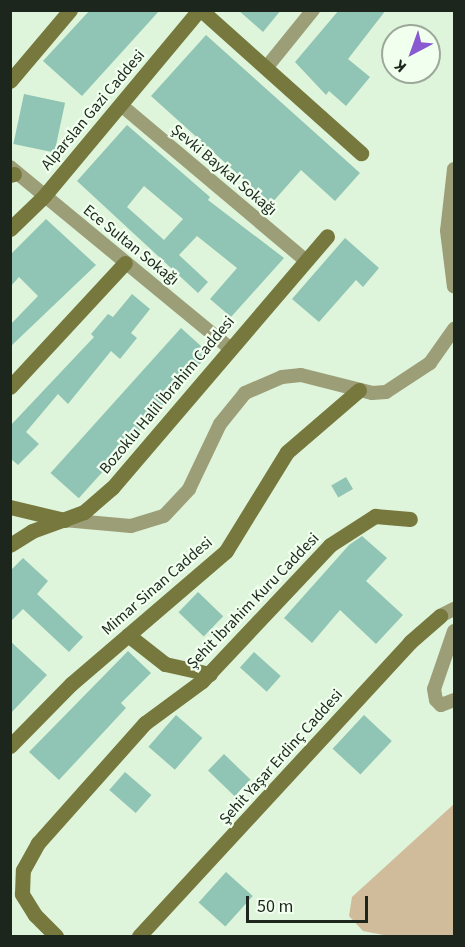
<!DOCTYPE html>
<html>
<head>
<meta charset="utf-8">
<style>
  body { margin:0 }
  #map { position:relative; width:465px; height:947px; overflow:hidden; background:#def5db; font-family:"Source Sans 3",sans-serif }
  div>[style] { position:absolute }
  .green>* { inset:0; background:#d0bb9a }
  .building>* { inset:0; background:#90c4b4; transform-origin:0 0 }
  .street>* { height:14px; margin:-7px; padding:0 7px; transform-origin:7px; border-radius:7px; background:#9c9e78 }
  .secondary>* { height:15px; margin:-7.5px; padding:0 7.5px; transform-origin:7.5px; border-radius:7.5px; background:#76783d }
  span { translate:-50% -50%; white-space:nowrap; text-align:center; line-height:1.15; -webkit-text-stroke:4.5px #f1ffef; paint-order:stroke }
  .street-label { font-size:16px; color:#1d261c }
  .frame { position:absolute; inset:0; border:12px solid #1d261c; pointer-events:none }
  .north { position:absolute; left:381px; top:24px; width:60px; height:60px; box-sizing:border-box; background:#f1ffef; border:2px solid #9ca89b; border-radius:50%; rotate:221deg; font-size:16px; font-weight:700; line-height:24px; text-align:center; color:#1d261c }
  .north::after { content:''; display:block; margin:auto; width:21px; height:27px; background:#8959d2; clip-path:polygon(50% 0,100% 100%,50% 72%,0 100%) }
  .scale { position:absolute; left:246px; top:896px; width:122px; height:27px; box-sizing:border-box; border:3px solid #1d261c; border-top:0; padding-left:8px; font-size:18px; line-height:21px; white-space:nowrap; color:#1d261c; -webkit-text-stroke:4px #f1ffef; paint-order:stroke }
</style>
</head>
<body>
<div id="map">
  <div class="green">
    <i style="clip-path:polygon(454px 804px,454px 936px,389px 936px,363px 931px,349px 916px,352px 897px)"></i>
  </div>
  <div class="building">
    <i style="clip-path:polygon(90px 10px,160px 10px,82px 96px,43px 61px)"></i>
    <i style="clip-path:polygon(238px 10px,281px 10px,263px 32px)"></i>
    <i style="clip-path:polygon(339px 10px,386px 10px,348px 59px,370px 77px,346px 106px,329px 91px,326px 95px,295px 62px)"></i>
    <i style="clip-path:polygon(206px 35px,360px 173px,335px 201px,301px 170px,271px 204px,151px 96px)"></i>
    <i style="left:24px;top:94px;width:42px;height:51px;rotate:12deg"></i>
    <i style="clip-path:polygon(evenodd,127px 125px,210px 197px,208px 200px,284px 258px,231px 317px,210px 299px,237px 268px,197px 236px,179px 255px,208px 282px,198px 293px,77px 181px,127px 125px,144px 186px,183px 219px,164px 240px,127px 207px,144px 186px)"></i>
    <i style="clip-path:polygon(46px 219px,96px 265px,10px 347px,10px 325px,38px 296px,19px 277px,10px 287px,10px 255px)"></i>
    <i style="clip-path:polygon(345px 238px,379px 268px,363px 287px,356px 280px,319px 322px,292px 299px)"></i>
    <i style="clip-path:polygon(132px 294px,150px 309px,131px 333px,137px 338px,120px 359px,111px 351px,68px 404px,58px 394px,26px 432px,39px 444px,18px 465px,10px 458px,10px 426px,94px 337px,91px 334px,108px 314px,113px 317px)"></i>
    <i style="left:181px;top:328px;width:38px;height:195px;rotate:42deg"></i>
    <i style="left:346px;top:477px;width:14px;height:17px;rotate:60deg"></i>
    <i style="clip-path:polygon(362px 536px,387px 558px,366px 581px,403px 615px,376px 644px,340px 610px,312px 643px,284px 618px,349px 545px)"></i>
    <i style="clip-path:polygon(23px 558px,48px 581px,37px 594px,83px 637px,69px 652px,23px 609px,10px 622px,10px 571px)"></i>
    <i style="left:198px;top:592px;width:35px;height:28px;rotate:44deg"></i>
    <i style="clip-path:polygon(10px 641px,47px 675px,10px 714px)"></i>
    <i style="clip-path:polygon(128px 651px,151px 673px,121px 703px,126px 708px,59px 780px,29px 752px)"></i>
    <i style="left:254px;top:652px;width:36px;height:21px;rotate:42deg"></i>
    <i style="left:176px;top:715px;width:35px;height:42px;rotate:41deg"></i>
    <i style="left:364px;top:715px;width:38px;height:46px;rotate:43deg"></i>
    <i style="left:224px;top:754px;width:37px;height:23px;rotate:44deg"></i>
    <i style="left:125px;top:772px;width:35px;height:24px;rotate:41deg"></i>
    <i style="left:226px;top:872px;width:36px;height:41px;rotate:42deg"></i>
  </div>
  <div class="street">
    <i style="left:266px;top:68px;width:75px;rotate:-51deg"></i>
    <i style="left:121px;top:105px;width:242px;rotate:40.1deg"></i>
    <i style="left:10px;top:167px;width:286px;rotate:39.5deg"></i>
    <i style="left:454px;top:169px;width:62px;rotate:96.4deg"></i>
    <i style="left:447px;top:231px;width:56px;rotate:82.9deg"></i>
    <i style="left:64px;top:520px;width:67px;rotate:5.1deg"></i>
    <i style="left:131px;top:526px;width:34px;rotate:-17deg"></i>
    <i style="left:164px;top:516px;width:37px;rotate:-47deg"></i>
    <i style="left:189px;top:489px;width:72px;rotate:-64.5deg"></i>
    <i style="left:220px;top:424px;width:40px;rotate:-51deg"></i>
    <i style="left:245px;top:393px;width:40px;rotate:-23.4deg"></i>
    <i style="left:282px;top:377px;width:19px;rotate:-6deg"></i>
    <i style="left:301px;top:375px;width:73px;rotate:14.2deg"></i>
    <i style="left:372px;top:393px;width:14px;rotate:-4deg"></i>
    <i style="left:386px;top:392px;width:53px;rotate:-33.4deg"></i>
    <i style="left:430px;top:363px;width:42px;rotate:-54.8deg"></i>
    <i style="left:440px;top:616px;width:16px;rotate:-27deg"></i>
    <i style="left:454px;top:631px;width:61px;rotate:109deg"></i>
    <i style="left:434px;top:689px;width:11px;rotate:80deg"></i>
    <i style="left:436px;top:700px;width:7px;rotate:45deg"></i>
    <i style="left:441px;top:705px;width:14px;rotate:-21deg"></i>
  </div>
  <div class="secondary">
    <i style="left:201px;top:10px;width:215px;rotate:41.8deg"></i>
    <i style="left:10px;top:81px;width:93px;rotate:-49.8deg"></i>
    <i style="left:10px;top:175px;width:4px;rotate:-14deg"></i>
    <i style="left:10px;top:229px;width:47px;rotate:-44.1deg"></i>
    <i style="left:44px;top:196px;width:242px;rotate:-50.2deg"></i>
    <i style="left:10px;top:387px;width:169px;rotate:-47.2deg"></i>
    <i style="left:10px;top:507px;width:56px;rotate:13.5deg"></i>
    <i style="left:10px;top:545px;width:26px;rotate:-32deg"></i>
    <i style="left:32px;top:531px;width:55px;rotate:-20.1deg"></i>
    <i style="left:84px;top:512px;width:37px;rotate:-41deg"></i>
    <i style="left:112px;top:488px;width:331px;rotate:-49.5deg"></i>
    <i style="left:128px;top:635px;width:47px;rotate:38.1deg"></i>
    <i style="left:165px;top:664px;width:46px;rotate:12.5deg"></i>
    <i style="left:10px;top:746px;width:87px;rotate:-45.5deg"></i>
    <i style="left:71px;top:684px;width:204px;rotate:-40.6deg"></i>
    <i style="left:226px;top:551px;width:116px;rotate:-58.4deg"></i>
    <i style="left:287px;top:452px;width:95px;rotate:-40.7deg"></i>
    <i style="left:56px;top:936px;width:30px;rotate:-135deg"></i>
    <i style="left:35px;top:915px;width:25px;rotate:-122deg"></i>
    <i style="left:22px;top:894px;width:24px;rotate:-88deg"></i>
    <i style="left:23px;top:870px;width:31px;rotate:-61deg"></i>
    <i style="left:38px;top:843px;width:161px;rotate:-48.3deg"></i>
    <i style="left:145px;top:723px;width:71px;rotate:-36.4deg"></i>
    <i style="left:202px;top:681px;width:187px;rotate:-46.7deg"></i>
    <i style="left:330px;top:545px;width:54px;rotate:-32.8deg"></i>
    <i style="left:375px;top:516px;width:35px;rotate:5deg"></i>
    <i style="left:139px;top:936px;width:400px;rotate:-47.3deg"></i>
    <i style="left:410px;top:642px;width:40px;rotate:-41deg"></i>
  </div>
  <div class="street-label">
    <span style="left:93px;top:110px;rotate:-50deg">Alparslan Gazi Caddesi</span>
    <span style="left:224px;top:170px;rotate:40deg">Şevki Baykal Sokağı</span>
    <span style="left:131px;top:245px;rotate:39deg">Ece Sultan Sokağı</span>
    <span style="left:167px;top:395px;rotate:-50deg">Bozoklu Halil İbrahim Caddesi</span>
    <span style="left:157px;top:586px;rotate:-41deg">Mimar Sinan Caddesi</span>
    <span style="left:253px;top:601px;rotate:-46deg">Şehit İbrahim Kuru Caddesi</span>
    <span style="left:281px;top:757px;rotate:-48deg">Şehit Yaşar Erdinç Caddesi</span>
  </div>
  <div class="frame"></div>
  <div class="north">K</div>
  <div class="scale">50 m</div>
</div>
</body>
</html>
